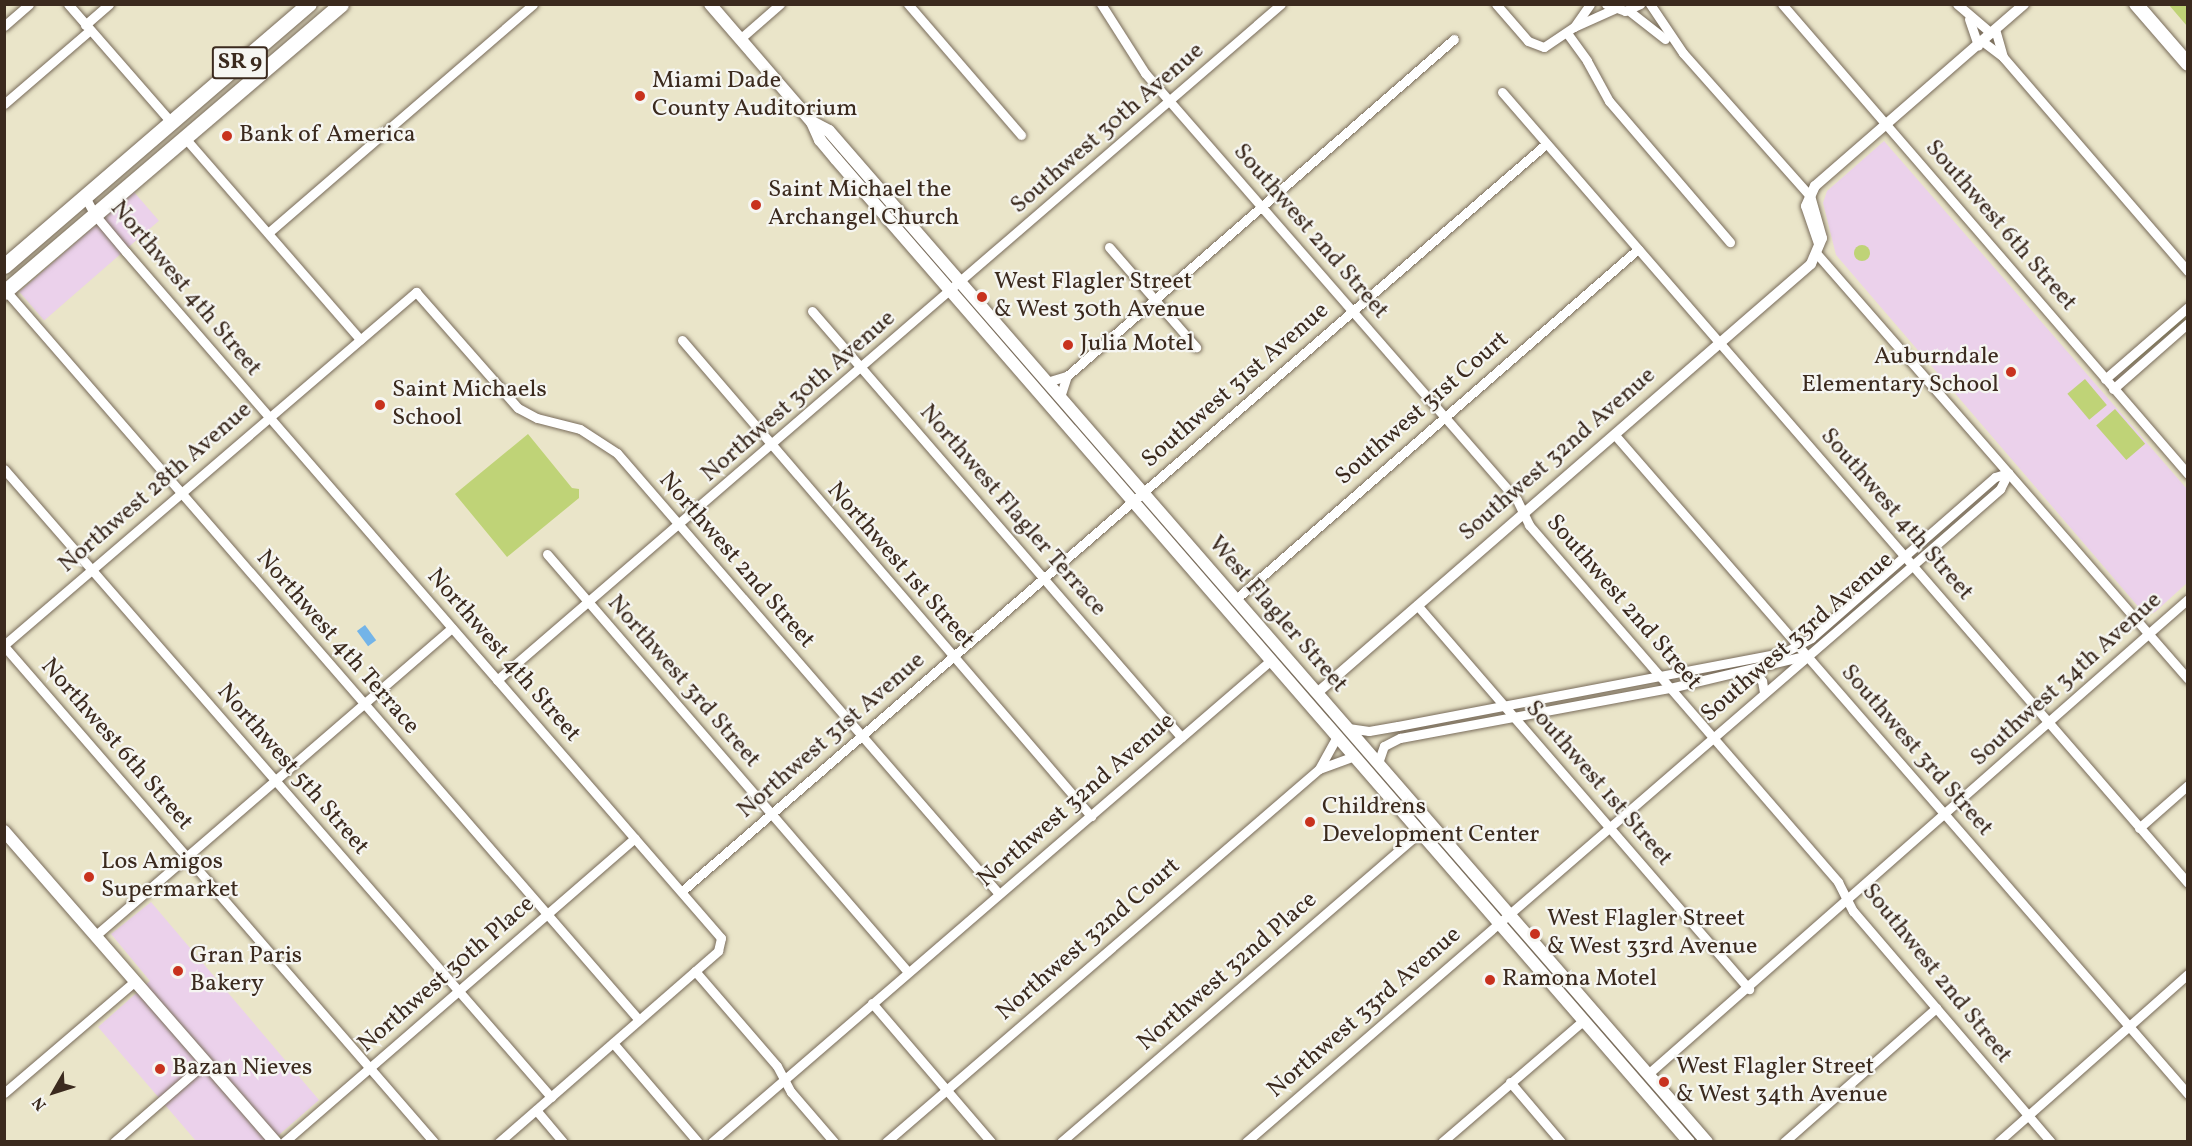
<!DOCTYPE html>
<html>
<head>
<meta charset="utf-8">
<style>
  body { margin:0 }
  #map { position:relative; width:2192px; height:1146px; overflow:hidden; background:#eae5c9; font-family:Vollkorn,serif }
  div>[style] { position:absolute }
  .built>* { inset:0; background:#ebd1eb; transform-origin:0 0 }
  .green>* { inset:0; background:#bfd377; transform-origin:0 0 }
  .round { border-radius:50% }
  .water>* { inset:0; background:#73b4e8; transform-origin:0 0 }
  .roads { filter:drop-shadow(0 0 2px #786b5a) drop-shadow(0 0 2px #786b5a) }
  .minor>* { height:9px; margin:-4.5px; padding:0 4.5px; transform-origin:4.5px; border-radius:4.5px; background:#fff }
  .tertiary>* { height:10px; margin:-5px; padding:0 5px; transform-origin:5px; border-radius:5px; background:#fff }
  .secondary>* { height:12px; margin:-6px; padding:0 6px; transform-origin:6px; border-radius:6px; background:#fff }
  .primary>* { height:14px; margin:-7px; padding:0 7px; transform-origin:7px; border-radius:7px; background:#fff }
  .trunk>* { height:15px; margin:-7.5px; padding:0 7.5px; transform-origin:7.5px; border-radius:7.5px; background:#fff }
  .dots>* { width:16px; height:16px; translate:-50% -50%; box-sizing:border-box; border:3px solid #f6f6f2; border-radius:50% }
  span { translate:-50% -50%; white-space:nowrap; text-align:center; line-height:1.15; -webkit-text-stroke:4.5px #f6f6f2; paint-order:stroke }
  .shield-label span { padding:2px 4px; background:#f6f6f2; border:2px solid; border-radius:4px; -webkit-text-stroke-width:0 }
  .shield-label { font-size:22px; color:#3b2a1e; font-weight:700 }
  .poi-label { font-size:24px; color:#3b2a1e }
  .left { translate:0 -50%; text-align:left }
  .right { translate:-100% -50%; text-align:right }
  .street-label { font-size:24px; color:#3b2a1e }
  .frame { position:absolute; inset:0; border:6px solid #3b2a1e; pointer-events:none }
  .north { position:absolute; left:24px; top:1062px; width:60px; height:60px; -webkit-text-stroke:4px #f6f6f2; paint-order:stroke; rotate:231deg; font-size:16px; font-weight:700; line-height:24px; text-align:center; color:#3b2a1e }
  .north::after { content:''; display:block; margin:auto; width:21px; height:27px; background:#3b2a1e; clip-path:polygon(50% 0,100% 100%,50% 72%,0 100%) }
</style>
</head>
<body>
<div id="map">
  <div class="built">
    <i style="clip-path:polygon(1884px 141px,2187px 489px,2187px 583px,2155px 612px,2148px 615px,2142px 611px,1836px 255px,1823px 203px,1827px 191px)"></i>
    <i style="left:134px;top:192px;width:38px;height:152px;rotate:49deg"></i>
    <i style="clip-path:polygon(151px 902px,319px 1100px,272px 1141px,196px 1141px,98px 1027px,150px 981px,111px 934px)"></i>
  </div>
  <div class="green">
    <i style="clip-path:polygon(2169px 5px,2187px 5px,2187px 26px)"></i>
    <i class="round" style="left:1854px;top:245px;width:16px;height:16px"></i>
    <i style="clip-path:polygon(2187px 313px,2187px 318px,2128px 368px,2128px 365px)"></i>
    <i style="left:2085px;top:379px;width:34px;height:23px;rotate:50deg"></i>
    <i style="left:2115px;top:409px;width:46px;height:25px;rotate:49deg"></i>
    <i style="clip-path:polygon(528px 434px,572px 488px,579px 489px,579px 498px,507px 557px,455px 494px)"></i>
  </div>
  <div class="water">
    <i style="left:365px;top:625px;width:19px;height:10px;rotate:54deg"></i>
  </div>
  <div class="roads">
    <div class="minor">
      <i style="left:68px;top:4px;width:157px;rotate:48.9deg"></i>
      <i style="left:908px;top:4px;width:173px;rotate:49.2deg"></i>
      <i style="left:1101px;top:4px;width:82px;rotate:57.5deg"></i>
      <i style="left:1145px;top:73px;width:566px;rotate:48.94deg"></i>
      <i style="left:1517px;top:500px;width:28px;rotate:64deg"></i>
      <i style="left:1529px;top:525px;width:472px;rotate:49.1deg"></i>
      <i style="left:1838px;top:882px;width:33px;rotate:63deg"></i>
      <i style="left:1853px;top:911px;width:304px;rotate:49.4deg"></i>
      <i style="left:1496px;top:4px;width:49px;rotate:49.1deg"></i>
      <i style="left:1528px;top:41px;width:17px;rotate:21deg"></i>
      <i style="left:1544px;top:47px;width:36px;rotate:-34deg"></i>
      <i style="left:1574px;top:27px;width:28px;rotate:-55deg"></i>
      <i style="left:1606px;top:4px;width:20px;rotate:20deg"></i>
      <i style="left:1625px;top:11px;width:17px;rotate:-25deg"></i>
      <i style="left:1650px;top:4px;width:59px;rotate:56deg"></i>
      <i style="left:1683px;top:53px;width:191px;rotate:48.4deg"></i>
      <i style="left:1782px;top:4px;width:621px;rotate:49.18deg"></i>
      <i style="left:1957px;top:4px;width:45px;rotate:40.5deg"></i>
      <i style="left:1628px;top:10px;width:47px;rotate:38.1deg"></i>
      <i style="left:1969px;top:19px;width:28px;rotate:71deg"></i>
      <i style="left:85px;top:25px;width:32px;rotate:-41deg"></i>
      <i style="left:4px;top:26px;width:33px;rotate:-41deg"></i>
      <i style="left:1574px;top:27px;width:44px;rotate:-24.2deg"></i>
      <i style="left:1995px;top:29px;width:29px;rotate:74deg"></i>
      <i style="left:1567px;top:33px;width:34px;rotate:54deg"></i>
      <i style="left:1587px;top:61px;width:46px;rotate:61.2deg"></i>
      <i style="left:1609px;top:101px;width:186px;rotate:49.4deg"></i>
      <i style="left:740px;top:39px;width:53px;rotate:-41.2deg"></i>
      <i style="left:1982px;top:41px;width:26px;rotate:37deg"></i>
      <i style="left:2003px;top:57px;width:283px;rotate:49.2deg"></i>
      <i style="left:1502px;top:92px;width:1047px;rotate:49.07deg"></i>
      <i style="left:4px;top:104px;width:113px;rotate:-40.7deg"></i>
      <i style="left:185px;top:138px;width:267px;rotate:49deg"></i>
      <i style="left:85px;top:197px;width:21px;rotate:61deg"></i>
      <i style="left:95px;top:215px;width:48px;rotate:50deg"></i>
      <i style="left:126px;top:252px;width:908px;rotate:49.06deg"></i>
      <i style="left:721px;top:938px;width:13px;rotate:103deg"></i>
      <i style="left:718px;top:951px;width:291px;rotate:138.9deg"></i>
      <i style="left:268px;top:233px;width:350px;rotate:-40.8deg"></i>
      <i style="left:1109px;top:247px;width:133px;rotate:49deg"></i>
      <i style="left:1817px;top:254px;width:564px;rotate:48.88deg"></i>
      <i style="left:6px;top:291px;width:965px;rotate:49.03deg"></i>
      <i style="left:812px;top:311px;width:564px;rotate:49.1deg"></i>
      <i style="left:682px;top:340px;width:628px;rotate:49.33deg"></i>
      <i style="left:2105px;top:379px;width:110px;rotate:-40.9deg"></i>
      <i style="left:1047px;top:382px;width:21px;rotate:-17deg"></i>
      <i style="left:2113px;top:389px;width:100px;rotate:-41.3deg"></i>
      <i style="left:1060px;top:397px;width:22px;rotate:-72deg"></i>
      <i style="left:1067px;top:376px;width:513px;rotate:-41.05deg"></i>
      <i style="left:1614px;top:434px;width:875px;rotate:48.99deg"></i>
      <i style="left:4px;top:469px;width:833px;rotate:48.94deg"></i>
      <i style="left:547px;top:554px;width:552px;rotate:49.18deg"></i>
      <i style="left:1236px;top:599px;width:533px;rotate:-41.04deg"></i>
      <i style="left:1417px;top:605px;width:508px;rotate:49.15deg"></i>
      <i style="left:4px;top:645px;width:543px;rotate:-40.59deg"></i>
      <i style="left:416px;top:292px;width:154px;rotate:48.7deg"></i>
      <i style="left:518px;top:408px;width:21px;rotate:28deg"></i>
      <i style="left:537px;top:418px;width:44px;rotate:14.3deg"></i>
      <i style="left:580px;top:429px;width:44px;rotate:33deg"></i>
      <i style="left:617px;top:453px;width:583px;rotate:49.1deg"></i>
      <i style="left:4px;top:646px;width:656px;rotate:49.08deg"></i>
      <i style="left:1754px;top:670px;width:14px;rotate:54deg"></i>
      <i style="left:1762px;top:681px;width:11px;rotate:80deg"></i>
      <i style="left:497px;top:680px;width:1035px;rotate:-40.77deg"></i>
      <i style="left:1348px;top:728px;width:21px;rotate:8deg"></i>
      <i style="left:1369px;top:731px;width:29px;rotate:-10deg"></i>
      <i style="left:1398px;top:726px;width:394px;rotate:-10.8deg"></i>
      <i style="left:1785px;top:652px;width:30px;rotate:-28deg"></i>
      <i style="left:1811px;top:638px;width:244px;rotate:-41.2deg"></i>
      <i style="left:1995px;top:477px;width:14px;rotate:-17deg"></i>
      <i style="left:1378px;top:763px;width:18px;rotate:-71deg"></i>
      <i style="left:1384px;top:746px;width:18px;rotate:-27deg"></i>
      <i style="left:1400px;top:738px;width:275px;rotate:-10.5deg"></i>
      <i style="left:1670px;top:688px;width:134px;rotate:-13.4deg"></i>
      <i style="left:1319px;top:769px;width:37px;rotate:-20deg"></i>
      <i style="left:2139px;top:828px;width:65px;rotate:-41.3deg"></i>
      <i style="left:682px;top:891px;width:1142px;rotate:-40.85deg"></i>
      <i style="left:96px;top:935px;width:470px;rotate:-40.8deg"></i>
      <i style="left:695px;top:971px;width:125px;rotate:49.2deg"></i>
      <i style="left:777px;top:1066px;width:30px;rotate:62deg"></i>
      <i style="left:791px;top:1092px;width:66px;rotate:49.3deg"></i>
      <i style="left:872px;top:1003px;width:183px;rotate:49.4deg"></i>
      <i style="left:613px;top:1043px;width:130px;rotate:49.4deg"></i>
      <i style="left:1648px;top:1074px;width:719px;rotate:-41.34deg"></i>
      <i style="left:1510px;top:1082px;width:79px;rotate:49.6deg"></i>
      <i style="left:4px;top:1093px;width:172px;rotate:-40.5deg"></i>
      <i style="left:536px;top:1110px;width:42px;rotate:49.8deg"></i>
      <i style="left:114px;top:1142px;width:122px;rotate:-41deg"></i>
      <i style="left:284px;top:1142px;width:464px;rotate:-40.9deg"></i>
      <i style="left:712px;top:1142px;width:738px;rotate:-40.77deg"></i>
      <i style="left:886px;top:1142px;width:572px;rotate:-40.74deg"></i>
      <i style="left:1319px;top:769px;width:38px;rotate:-61deg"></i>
      <i style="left:1061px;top:1142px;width:474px;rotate:-40.8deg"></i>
      <i style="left:1246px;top:1142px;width:882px;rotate:-40.86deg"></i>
      <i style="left:1913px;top:565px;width:116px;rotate:-41.1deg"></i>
      <i style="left:2000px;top:489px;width:18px;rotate:-63deg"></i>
      <i style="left:1442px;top:1142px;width:187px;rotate:-40.7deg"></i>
      <i style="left:1784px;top:1142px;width:203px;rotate:-41.4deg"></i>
      <i style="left:1998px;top:1142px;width:254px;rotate:-41.5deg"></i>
    </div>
    <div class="tertiary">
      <i style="left:1819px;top:244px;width:40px;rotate:-108.9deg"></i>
      <i style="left:1806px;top:206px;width:22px;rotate:-66deg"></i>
      <i style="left:1815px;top:186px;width:277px;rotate:-41deg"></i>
      <i style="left:1317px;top:693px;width:654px;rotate:-40.97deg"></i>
      <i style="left:1811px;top:264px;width:28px;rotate:-67deg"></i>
      <i style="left:1822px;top:238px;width:44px;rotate:-105.9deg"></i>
    </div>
    <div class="secondary">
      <i style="left:710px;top:4px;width:156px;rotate:49.2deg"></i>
      <i style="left:812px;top:122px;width:20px;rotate:66deg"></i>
      <i style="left:820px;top:140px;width:25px;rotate:50deg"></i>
      <i style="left:836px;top:159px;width:1301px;rotate:49.05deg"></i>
      <i style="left:812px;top:122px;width:19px;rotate:28deg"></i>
      <i style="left:829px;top:131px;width:1339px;rotate:49.03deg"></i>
      <i style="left:4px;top:831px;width:413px;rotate:48.9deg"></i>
    </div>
    <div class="primary">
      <i style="left:2136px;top:4px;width:79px;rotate:49.1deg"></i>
    </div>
    <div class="trunk">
      <i style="left:4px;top:266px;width:402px;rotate:-40.7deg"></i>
      <i style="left:4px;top:292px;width:443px;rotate:-40.5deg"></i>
    </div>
  </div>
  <div class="dots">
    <i style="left:640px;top:96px;background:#c8321e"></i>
    <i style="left:227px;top:136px;background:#c8321e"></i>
    <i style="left:756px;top:205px;background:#c8321e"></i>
    <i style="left:982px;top:297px;background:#c8321e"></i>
    <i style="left:1068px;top:345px;background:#c8321e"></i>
    <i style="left:2011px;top:372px;background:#c8321e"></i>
    <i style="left:380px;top:405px;background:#c8321e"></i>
    <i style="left:1310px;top:822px;background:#c8321e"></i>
    <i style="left:89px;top:877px;background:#c8321e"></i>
    <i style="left:1535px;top:934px;background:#c8321e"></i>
    <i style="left:178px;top:971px;background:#c8321e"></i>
    <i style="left:1490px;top:980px;background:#c8321e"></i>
    <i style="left:160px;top:1069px;background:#c8321e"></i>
    <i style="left:1664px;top:1082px;background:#c8321e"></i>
  </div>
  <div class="shield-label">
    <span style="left:240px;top:63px">SR 9</span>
  </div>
  <div class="poi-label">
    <span class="left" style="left:652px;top:96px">Miami Dade<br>County Auditorium</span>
    <span class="left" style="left:239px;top:136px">Bank of America</span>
    <span class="left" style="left:768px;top:205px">Saint Michael the<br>Archangel Church</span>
    <span class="left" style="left:994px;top:297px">West Flagler Street<br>&amp; West 30th Avenue</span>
    <span class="left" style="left:1080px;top:345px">Julia Motel</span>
    <span class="right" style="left:1999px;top:372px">Auburndale<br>Elementary School</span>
    <span class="left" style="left:392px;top:405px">Saint Michaels<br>School</span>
    <span class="left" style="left:1322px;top:822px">Childrens<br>Development Center</span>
    <span class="left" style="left:101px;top:877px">Los Amigos<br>Supermarket</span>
    <span class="left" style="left:1547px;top:934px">West Flagler Street<br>&amp; West 33rd Avenue</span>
    <span class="left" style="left:190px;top:971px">Gran Paris<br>Bakery</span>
    <span class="left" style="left:1502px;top:980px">Ramona Motel</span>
    <span class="left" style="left:1676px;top:1082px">West Flagler Street<br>&amp; West 34th Avenue</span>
    <span class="left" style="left:172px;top:1069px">Bazan Nieves</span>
  </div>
  <div class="street-label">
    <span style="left:1108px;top:129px;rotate:-41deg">Southwest 30th Avenue</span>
    <span style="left:2000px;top:226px;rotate:49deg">Southwest 6th Street</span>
    <span style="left:1310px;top:232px;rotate:49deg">Southwest 2nd Street</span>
    <span style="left:185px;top:289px;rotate:50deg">Northwest 4th Street</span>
    <span style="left:1236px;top:386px;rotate:-41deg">Southwest 31st Avenue</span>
    <span style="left:799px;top:397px;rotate:-41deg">Northwest 30th Avenue</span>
    <span style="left:1423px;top:409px;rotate:-41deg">Southwest 31st Court</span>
    <span style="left:1558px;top:455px;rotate:-41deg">Southwest 32nd Avenue</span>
    <span style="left:156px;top:488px;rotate:-41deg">Northwest 28th Avenue</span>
    <span style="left:1012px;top:511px;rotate:49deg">Northwest Flagler Terrace</span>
    <span style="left:1896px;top:515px;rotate:49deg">Southwest 4th Street</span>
    <span style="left:736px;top:561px;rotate:49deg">Northwest 2nd Street</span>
    <span style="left:900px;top:566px;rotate:49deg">Northwest 1st Street</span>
    <span style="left:1623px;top:603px;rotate:49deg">Southwest 2nd Street</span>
    <span style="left:1277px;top:615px;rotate:49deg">West Flagler Street</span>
    <span style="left:1798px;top:638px;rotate:-41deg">Southwest 33rd Avenue</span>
    <span style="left:337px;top:643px;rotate:49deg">Northwest 4th Terrace</span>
    <span style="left:503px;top:656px;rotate:49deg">Northwest 4th Street</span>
    <span style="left:2067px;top:680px;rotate:-42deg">Southwest 34th Avenue</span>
    <span style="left:683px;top:682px;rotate:49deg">Northwest 3rd Street</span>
    <span style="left:832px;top:736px;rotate:-41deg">Northwest 31st Avenue</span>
    <span style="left:116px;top:745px;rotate:49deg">Northwest 6th Street</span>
    <span style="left:1916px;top:751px;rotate:49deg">Southwest 3rd Street</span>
    <span style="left:292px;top:770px;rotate:49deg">Northwest 5th Street</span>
    <span style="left:1598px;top:784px;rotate:49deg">Southwest 1st Street</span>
    <span style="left:1077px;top:801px;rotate:-41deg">Northwest 32nd Avenue</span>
    <span style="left:1089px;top:940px;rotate:-41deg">Northwest 32nd Court</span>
    <span style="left:1228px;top:972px;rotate:-41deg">Northwest 32nd Place</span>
    <span style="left:1936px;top:974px;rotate:51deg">Southwest 2nd Street</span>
    <span style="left:447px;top:975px;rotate:-41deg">Northwest 30th Place</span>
    <span style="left:1365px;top:1013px;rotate:-41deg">Northwest 33rd Avenue</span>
  </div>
  <div class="frame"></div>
  <div class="north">N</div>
</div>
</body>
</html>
